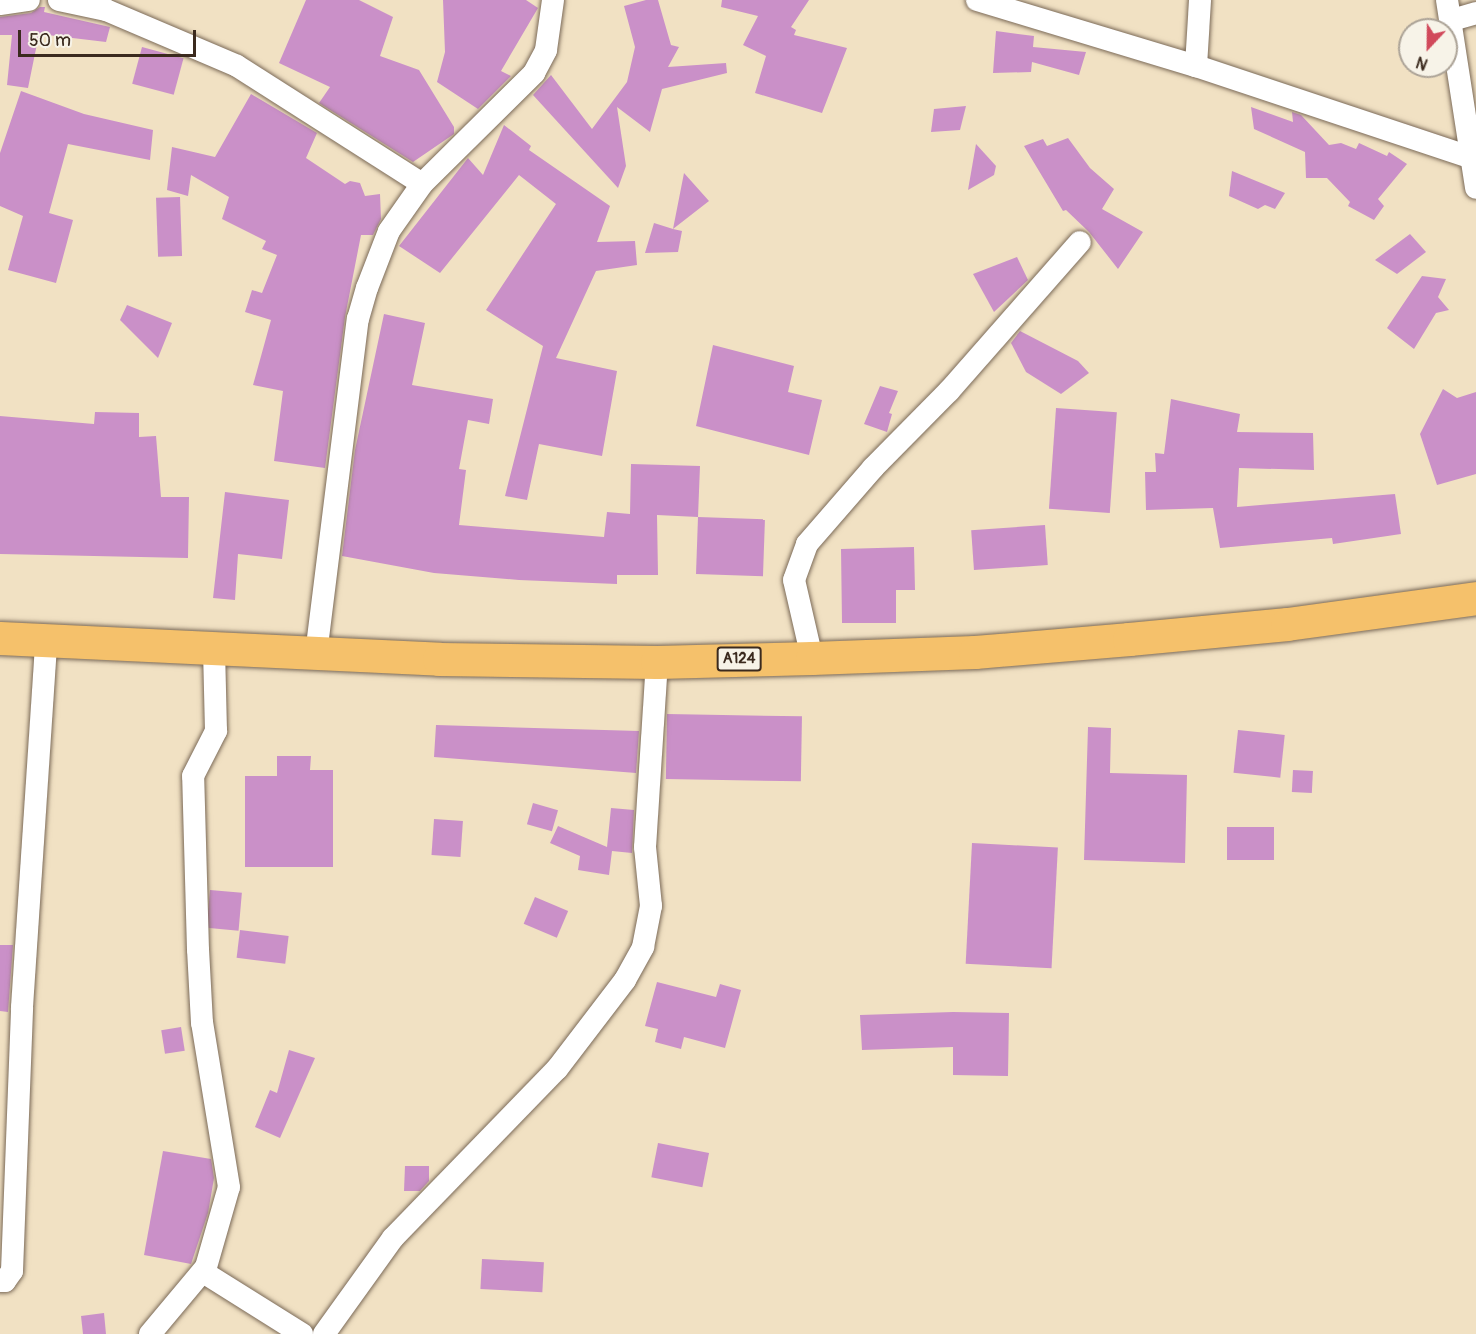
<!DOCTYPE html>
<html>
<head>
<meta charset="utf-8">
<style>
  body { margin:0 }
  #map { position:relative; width:1476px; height:1334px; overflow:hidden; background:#f1e1c3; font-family:Pangolin,sans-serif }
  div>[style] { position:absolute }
  .building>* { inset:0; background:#ca90c8; transform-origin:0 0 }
  .roads { filter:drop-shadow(0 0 2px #7b6a58) drop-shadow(0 0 2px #7b6a58) }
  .minor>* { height:22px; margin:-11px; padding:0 11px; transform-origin:11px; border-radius:11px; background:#fff }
  .trunk>* { height:33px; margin:-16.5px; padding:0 16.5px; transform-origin:16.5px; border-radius:16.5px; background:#f5c16b }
  span { translate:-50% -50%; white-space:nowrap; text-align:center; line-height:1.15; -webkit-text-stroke:4.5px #f7f3e8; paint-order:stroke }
  .shield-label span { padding:2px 4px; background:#f7f3e8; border:2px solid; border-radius:4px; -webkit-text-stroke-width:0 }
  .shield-label { font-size:15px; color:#3b2a1e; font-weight:700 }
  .north { position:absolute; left:1398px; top:18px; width:60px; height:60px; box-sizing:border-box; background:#f7f3e8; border:2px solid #aca397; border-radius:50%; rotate:202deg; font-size:16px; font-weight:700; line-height:24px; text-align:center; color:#3b2a1e }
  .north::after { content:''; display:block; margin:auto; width:21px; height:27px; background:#d1495b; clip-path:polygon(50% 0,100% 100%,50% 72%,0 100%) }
  .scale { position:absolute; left:18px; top:30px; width:178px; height:27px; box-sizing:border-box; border:3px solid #3b2a1e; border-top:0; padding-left:8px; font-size:18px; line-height:21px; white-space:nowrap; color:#3b2a1e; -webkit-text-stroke:4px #f7f3e8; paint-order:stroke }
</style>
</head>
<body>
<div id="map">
  <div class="building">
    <i style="clip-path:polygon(306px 0,359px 0,393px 17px,380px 56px,419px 70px,454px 127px,454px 134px,413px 162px,319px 103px,330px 87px,279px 63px)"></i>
    <i style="clip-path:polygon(443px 0,526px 0,538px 8px,501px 71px,511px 76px,478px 109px,437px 82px,445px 52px)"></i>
    <i style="clip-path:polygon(646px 0,658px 0,671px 45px,679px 47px,668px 67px,726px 63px,727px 73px,662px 89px,650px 132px,617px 107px,626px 166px,618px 188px,533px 95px,551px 75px,592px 129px,627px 82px,635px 47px,624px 6px)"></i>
    <i style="clip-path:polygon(722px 0,809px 0,791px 27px,796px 30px,794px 35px,847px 48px,822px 113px,755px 93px,766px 56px,743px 45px,758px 16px,721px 7px)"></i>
    <i style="clip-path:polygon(40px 7px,45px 7px,44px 12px,110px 27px,106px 42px,39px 34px,28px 88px,7px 85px,12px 35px,0 35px,0 17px,31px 13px)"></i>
    <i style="clip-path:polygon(996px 31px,1034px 36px,1033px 47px,1086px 52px,1079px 75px,1032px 62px,1031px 72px,993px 73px)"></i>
    <i style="left:142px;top:47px;width:43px;height:38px;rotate:15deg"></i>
    <i style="clip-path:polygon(21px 91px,84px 114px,153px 130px,150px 160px,68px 144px,49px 213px,73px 220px,56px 283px,8px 270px,23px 216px,0 206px,0 153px)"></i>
    <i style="clip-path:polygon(251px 94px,317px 133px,306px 158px,345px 184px,350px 181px,360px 183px,365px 196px,380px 194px,381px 219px,373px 235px,361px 235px,345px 317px,325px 468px,274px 461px,283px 391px,253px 385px,271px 320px,245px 312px,252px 290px,262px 293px,277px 255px,262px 249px,266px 241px,222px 219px,229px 197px,191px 175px,188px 196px,167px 190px,172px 147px,215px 157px)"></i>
    <i style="clip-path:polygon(966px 106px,960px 130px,931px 132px,934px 109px)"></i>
    <i style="clip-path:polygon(1251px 107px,1293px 122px,1292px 112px,1301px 115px,1329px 145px,1341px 143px,1356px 149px,1359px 143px,1387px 156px,1389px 152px,1407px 164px,1378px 199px,1384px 206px,1374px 220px,1348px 206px,1350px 202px,1327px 178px,1306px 178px,1305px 152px,1254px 129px)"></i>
    <i style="clip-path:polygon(504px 125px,531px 146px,529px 150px,610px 206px,597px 242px,635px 241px,637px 265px,596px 271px,556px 358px,617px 371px,602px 456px,539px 444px,527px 500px,505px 496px,543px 346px,486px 310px,556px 204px,519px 175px,440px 273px,399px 246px,468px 158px,483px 175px)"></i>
    <i style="clip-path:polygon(1068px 138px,1090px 168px,1114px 189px,1102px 209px,1143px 232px,1118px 269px,1089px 232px,1066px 210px,1063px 211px,1024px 146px,1043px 139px,1047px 146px)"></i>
    <i style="clip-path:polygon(976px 144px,996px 166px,994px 175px,968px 190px)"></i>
    <i style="clip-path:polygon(1232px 171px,1285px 193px,1275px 209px,1265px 205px,1258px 209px,1229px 196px)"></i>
    <i style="clip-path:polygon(684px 173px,709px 201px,673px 229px,682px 231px,678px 252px,645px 253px,654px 223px,673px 229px)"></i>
    <i style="left:180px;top:197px;width:59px;height:24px;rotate:88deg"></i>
    <i style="clip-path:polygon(1410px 234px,1426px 252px,1397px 274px,1375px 260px)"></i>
    <i style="clip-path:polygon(1017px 257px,1028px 280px,994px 312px,973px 274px)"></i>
    <i style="clip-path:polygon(1422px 276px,1446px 279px,1438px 297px,1449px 310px,1436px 313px,1414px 349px,1387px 328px)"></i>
    <i style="clip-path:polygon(127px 305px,172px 323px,158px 358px,120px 320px)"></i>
    <i style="clip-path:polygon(384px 314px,425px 323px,412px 385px,493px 399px,489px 424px,468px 420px,459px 469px,466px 470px,459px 525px,604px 537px,607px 512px,630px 514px,631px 464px,700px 466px,698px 517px,657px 515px,658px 575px,617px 575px,617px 584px,519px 580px,434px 573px,342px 556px,355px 450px)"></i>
    <i style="clip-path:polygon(1020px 331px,1078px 361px,1089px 373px,1061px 394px,1026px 372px,1011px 343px)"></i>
    <i style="clip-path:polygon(713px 345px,794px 366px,788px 392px,822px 400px,809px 455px,696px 426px)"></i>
    <i style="clip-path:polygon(880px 386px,898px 391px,889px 413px,892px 414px,887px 432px,864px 424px)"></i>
    <i style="clip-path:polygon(1443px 389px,1457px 398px,1476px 392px,1476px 474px,1437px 485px,1420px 434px)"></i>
    <i style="clip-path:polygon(1171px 399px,1240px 414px,1237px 432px,1313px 433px,1314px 470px,1239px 468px,1237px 507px,1395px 494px,1401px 534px,1333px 544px,1332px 538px,1220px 548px,1213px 508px,1146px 510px,1145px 472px,1156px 472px,1155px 453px,1164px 454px)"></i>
    <i style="left:1056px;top:408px;width:61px;height:101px;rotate:4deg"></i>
    <i style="clip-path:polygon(95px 412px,139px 413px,139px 437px,156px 436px,161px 497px,189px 497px,188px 558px,0 554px,0 416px,94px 424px)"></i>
    <i style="clip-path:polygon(225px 492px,289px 500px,282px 559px,238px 554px,235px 600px,213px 598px)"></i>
    <i style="left:698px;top:517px;width:67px;height:57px;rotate:2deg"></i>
    <i style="left:1045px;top:525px;width:40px;height:74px;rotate:86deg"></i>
    <i style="clip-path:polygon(914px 547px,915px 590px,896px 590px,896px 623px,842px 623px,841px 549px)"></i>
    <i style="left:667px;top:714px;width:135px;height:65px;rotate:1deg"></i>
    <i style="clip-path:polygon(436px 725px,639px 731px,636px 773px,434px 757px)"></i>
    <i style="clip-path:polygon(1088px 727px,1111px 728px,1110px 773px,1187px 775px,1185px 863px,1084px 860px)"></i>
    <i style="left:1238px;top:730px;width:47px;height:43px;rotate:6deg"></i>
    <i style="clip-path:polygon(277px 756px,311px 756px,310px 770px,333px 770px,333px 867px,245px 867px,245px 776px,277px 776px)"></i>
    <i style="left:1293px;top:770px;width:20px;height:22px;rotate:3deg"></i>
    <i style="left:533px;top:803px;width:26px;height:22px;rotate:16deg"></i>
    <i style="clip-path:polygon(611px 808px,634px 810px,632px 853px,612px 851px,609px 875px,578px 870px,580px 856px,550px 843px,558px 826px,607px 847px)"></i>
    <i style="left:434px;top:819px;width:29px;height:36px;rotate:4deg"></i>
    <i style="left:1227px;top:827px;width:47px;height:33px"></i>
    <i style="left:972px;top:843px;width:86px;height:121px;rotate:3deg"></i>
    <i style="left:210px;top:890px;width:32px;height:38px;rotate:5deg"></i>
    <i style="left:535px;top:897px;width:36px;height:29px;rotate:23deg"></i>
    <i style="left:240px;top:930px;width:49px;height:28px;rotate:7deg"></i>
    <i style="clip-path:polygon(0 945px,13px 945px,8px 1012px,0 1011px)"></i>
    <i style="clip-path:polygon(657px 982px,716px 997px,720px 984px,741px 990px,725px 1048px,684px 1037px,681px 1049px,655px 1042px,658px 1029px,645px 1026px)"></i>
    <i style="clip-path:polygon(953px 1012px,1009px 1013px,1008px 1076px,953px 1075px,953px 1047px,862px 1050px,860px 1015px)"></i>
    <i style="left:181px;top:1027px;width:24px;height:20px;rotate:81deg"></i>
    <i style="clip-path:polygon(289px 1050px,315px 1058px,280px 1138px,255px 1127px,270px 1090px,277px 1093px)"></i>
    <i style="left:658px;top:1143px;width:52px;height:35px;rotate:11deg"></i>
    <i style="clip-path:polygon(163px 1151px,211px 1159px,214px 1178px,208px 1213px,191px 1264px,144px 1255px)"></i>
    <i style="clip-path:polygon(405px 1166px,429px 1166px,429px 1181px,420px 1191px,404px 1191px)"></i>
    <i style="left:482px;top:1259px;width:62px;height:30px;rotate:3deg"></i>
    <i style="clip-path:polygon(104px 1313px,106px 1334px,83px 1334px,81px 1316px)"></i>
  </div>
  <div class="roads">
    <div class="minor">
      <i style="left:59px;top:0;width:48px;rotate:12deg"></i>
      <i style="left:106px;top:10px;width:142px;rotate:23.1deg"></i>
      <i style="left:237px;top:66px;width:219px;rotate:32.5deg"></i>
      <i style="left:977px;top:0;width:229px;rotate:16.8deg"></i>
      <i style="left:1196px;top:66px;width:289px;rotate:18.4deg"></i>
      <i style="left:1447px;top:0;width:190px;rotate:81.2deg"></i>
      <i style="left:0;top:4px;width:29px;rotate:-8deg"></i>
      <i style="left:1452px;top:20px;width:25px;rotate:-16deg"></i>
      <i style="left:1196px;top:66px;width:66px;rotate:-86.5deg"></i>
      <i style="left:316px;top:654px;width:338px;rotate:-82.9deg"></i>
      <i style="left:358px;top:319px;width:32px;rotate:-74deg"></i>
      <i style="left:367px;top:288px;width:61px;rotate:-68.9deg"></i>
      <i style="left:389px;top:231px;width:57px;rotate:-54.9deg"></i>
      <i style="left:422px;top:184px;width:158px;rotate:-44.7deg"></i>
      <i style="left:534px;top:73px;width:26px;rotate:-62deg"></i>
      <i style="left:546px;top:50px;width:50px;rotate:-82deg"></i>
      <i style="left:812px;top:658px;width:80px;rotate:-103deg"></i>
      <i style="left:794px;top:580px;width:38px;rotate:-70deg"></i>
      <i style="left:807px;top:544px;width:101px;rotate:-49deg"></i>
      <i style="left:873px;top:468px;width:108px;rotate:-45.4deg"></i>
      <i style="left:949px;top:391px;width:198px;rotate:-48.7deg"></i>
      <i style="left:203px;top:1272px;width:117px;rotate:32.1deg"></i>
      <i style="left:0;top:1281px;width:5px"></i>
      <i style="left:5px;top:1281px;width:12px;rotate:-55deg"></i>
      <i style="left:12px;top:1271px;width:264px;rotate:-87.8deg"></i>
      <i style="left:22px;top:1007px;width:366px;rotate:-86.2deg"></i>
      <i style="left:150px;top:1334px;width:87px;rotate:-50.1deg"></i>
      <i style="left:206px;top:1267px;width:83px;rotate:-74deg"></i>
      <i style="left:229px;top:1187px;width:166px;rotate:-99.3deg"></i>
      <i style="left:202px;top:1023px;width:73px;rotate:-93.1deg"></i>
      <i style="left:198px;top:950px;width:174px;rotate:-91.6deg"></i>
      <i style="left:193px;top:776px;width:51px;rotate:-62.9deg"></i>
      <i style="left:216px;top:731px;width:81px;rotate:-91.4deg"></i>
      <i style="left:324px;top:1334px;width:118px;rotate:-54.3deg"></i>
      <i style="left:393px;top:1238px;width:235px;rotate:-45.9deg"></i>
      <i style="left:557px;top:1069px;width:112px;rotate:-52.6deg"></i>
      <i style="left:625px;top:980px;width:38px;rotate:-61deg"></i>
      <i style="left:643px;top:947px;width:42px;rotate:-79deg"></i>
      <i style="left:651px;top:906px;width:59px;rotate:-95.8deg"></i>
      <i style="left:645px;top:847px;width:185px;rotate:-86.3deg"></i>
    </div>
    <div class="trunk">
      <i style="left:0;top:638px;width:440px;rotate:2.7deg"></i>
      <i style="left:439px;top:659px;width:218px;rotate:0.8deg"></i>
      <i style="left:657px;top:662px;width:155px;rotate:-1.5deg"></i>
      <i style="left:812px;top:658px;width:163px;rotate:-2.1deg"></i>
      <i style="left:975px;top:652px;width:155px;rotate:-4.8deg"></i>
      <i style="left:1129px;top:639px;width:159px;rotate:-5.4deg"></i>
      <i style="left:1287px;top:624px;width:191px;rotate:-7.8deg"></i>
    </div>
  </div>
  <div class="shield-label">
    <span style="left:739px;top:659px">A124</span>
  </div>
  <div class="north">N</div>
  <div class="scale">50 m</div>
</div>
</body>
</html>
